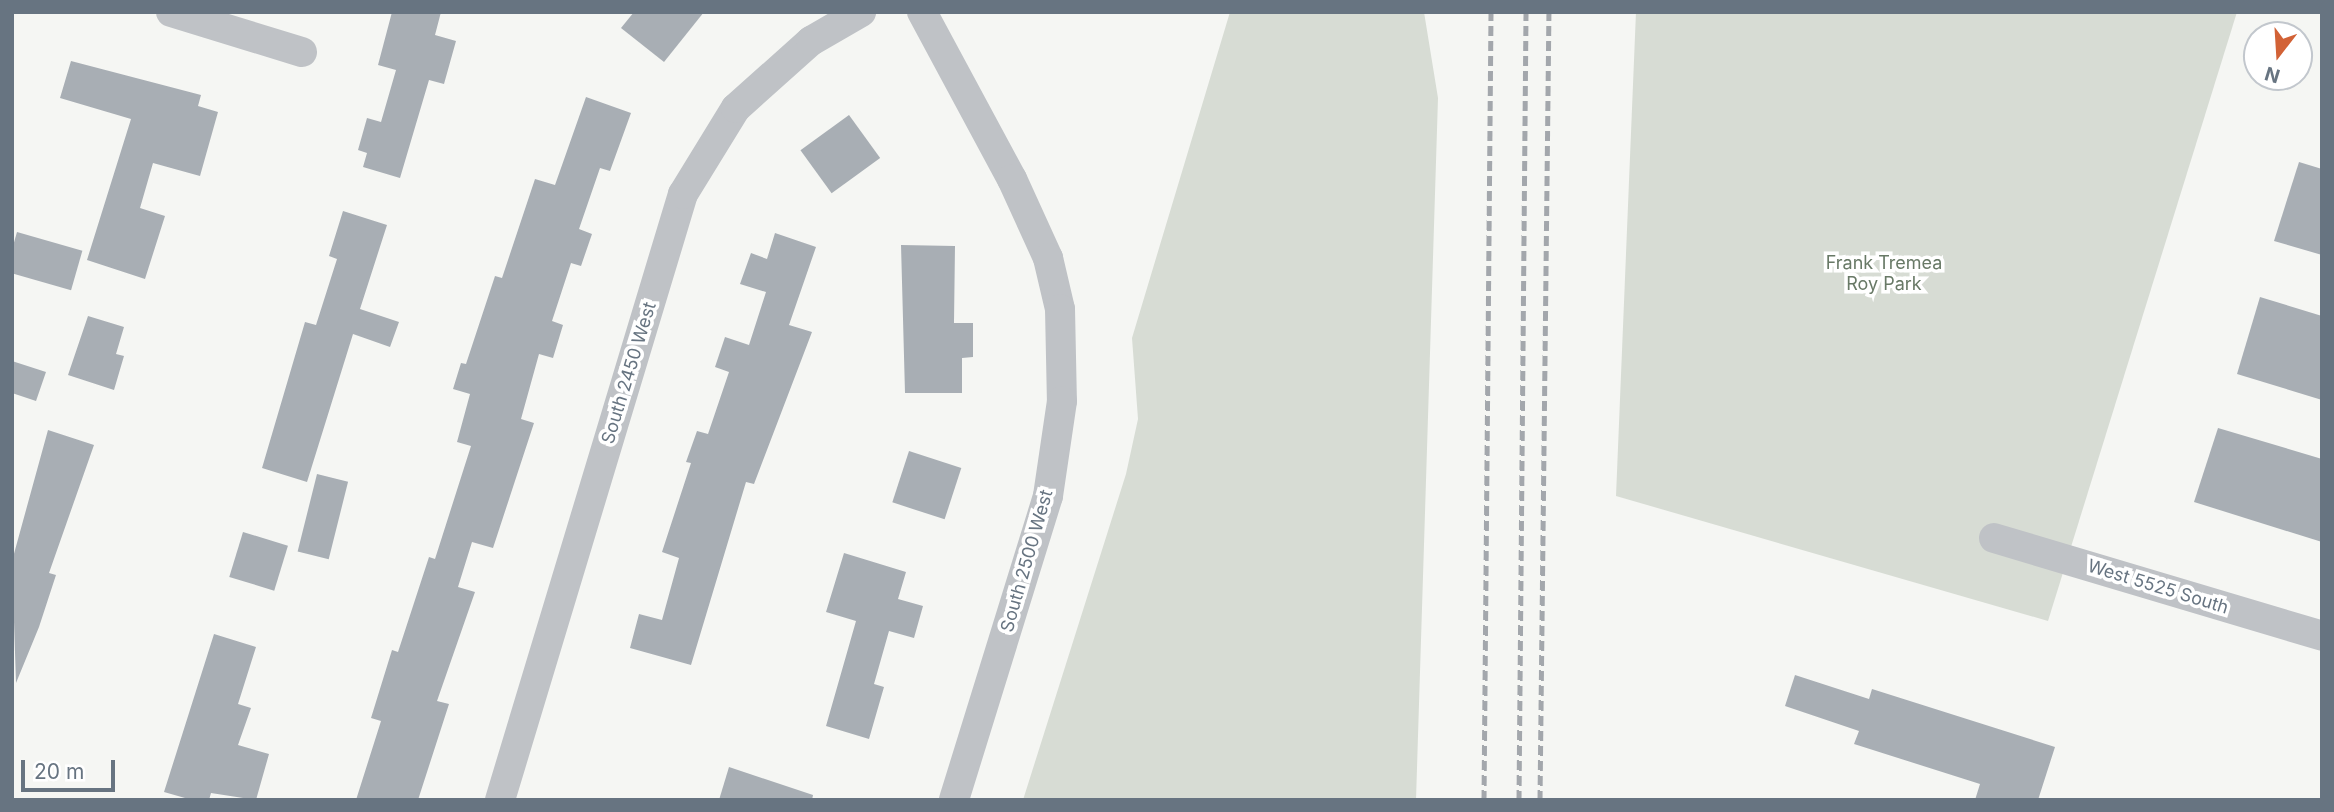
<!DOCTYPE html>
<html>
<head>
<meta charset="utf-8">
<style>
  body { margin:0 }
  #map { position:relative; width:2334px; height:812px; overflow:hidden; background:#f5f6f3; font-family:Inter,sans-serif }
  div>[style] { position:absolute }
  .green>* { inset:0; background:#d7dcd4 }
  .building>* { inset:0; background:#a8aeb4; transform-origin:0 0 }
  .minor>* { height:30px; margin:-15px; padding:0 15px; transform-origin:15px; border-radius:15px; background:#bfc2c6 }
  .rail>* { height:5px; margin-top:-2.5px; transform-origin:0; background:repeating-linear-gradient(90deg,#a3a7ac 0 10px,transparent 0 15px) }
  span { translate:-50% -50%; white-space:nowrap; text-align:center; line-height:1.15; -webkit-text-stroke:7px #fff; paint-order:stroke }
  .park-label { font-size:18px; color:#687966 }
  .street-label { font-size:18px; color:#677481 }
  .frame { position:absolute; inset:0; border:14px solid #677481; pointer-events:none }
  .north { position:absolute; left:2243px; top:21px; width:70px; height:70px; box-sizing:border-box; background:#fff; border:2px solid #c2c7cd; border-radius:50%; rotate:197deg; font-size:19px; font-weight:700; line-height:28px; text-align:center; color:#677481 }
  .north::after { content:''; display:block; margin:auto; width:24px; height:32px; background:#d26236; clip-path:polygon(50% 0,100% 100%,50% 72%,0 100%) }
  .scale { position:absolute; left:21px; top:760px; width:94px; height:32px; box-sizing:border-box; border:4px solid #677481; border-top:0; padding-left:9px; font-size:21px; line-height:24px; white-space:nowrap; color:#677481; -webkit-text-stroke:5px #fff; paint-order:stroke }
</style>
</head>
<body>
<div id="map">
  <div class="green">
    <i style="clip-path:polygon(1230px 12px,1424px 12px,1438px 98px,1416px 800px,1023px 800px,1126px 474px,1138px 419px,1132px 338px)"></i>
    <i style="clip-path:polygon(1636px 12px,2237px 12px,2048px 621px,1616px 496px)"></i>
  </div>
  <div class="building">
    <i style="clip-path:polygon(392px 12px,441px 12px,435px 35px,456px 41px,444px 84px,429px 80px,400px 178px,363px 167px,367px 153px,358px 150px,367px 118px,381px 122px,396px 70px,378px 65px)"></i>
    <i style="clip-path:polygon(634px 12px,704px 12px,664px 62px,621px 28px)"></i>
    <i style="clip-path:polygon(71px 61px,201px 95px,198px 106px,218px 112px,200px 176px,153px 163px,140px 208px,165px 216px,145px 279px,87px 260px,131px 119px,60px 98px)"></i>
    <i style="clip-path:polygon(586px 97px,631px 113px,610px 171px,600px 168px,579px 229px,592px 234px,581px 266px,571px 263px,552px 321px,563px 325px,553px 358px,539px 354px,521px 419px,534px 423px,493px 548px,472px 542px,458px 587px,475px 592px,437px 701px,449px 704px,418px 800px,356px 800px,381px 721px,371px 718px,392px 650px,398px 652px,429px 557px,435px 559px,471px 446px,457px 442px,470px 394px,453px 389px,461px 363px,466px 364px,495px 276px,502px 278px,535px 179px,555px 185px)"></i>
    <i style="left:849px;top:115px;width:53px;height:60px;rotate:54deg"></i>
    <i style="clip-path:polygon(2299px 162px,2322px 169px,2322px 255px,2274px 241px)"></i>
    <i style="clip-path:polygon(343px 211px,387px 225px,360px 309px,399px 322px,390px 347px,353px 334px,307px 482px,262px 468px,305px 322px,316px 325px,337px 259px,329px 256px)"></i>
    <i style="left:17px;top:232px;width:68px;height:41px;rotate:16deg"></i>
    <i style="clip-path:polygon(775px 233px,816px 247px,789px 325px,812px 332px,754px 484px,746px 482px,691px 665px,630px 648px,639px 614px,662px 620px,679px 558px,662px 552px,691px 463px,686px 462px,697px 431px,708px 434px,729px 372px,715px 367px,725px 337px,749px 345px,766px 292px,740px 284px,751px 253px,767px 259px)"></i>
    <i style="clip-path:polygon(901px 245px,955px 246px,954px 323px,973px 323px,973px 357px,962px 358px,962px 393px,905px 393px)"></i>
    <i style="clip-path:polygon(2260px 297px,2322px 316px,2322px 400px,2237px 374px)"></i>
    <i style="clip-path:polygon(88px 316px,124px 327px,116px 354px,124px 356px,114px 390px,68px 375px)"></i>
    <i style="clip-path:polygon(12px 361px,46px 372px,36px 401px,12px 393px)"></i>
    <i style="clip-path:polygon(2218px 428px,2322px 459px,2322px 542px,2194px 502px)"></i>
    <i style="clip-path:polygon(48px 430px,94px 445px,49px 573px,56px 575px,39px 627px,16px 683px,12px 561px)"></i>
    <i style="left:909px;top:451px;width:55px;height:54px;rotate:18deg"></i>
    <i style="left:317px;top:474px;width:32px;height:80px;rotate:14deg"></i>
    <i style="left:243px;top:532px;width:47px;height:47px;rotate:17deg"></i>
    <i style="clip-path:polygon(844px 553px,906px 572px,898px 599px,923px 606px,914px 638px,889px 631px,874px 684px,884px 687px,869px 739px,826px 726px,856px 621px,826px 612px)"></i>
    <i style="clip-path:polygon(214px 634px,256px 647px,238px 704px,251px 708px,238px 745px,269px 754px,256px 800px,211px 793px,209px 800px,192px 800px,164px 792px)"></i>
    <i style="clip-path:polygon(1795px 675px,1869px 699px,1872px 689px,2055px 747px,2038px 800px,1975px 800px,1980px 784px,1854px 744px,1859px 731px,1785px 706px)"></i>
    <i style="clip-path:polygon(729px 767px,813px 795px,812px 800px,719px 800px)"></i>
  </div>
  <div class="minor">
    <i style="left:171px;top:12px;width:137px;rotate:17deg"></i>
    <i style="left:922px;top:12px;width:190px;rotate:61.7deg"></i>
    <i style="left:1012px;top:179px;width:87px;rotate:65.5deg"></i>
    <i style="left:1048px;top:258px;width:52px;rotate:76.8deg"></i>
    <i style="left:1060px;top:309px;width:92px;rotate:88.8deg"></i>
    <i style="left:1062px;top:401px;width:96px;rotate:98.4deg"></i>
    <i style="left:1048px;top:496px;width:318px;rotate:107.2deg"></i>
    <i style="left:1994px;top:538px;width:342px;rotate:16.6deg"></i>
    <i style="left:500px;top:800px;width:633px;rotate:-73.2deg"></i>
    <i style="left:683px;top:194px;width:101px;rotate:-58.4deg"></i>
    <i style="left:736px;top:108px;width:101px;rotate:-41.8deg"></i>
    <i style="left:811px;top:41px;width:58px;rotate:-30.1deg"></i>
  </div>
  <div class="rail">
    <i style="left:1484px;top:800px;width:788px;rotate:-89.49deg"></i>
    <i style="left:1519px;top:800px;width:788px;rotate:-89.49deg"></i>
    <i style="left:1540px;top:800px;width:788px;rotate:-89.35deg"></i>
  </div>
  <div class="park-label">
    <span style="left:1884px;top:274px">Frank Tremea<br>Roy Park</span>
  </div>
  <div class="street-label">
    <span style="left:629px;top:373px;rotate:-73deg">South 2450 West</span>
    <span style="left:1027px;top:561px;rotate:-74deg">South 2500 West</span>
    <span style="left:2158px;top:587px;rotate:17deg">West 5525 South</span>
  </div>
  <div class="frame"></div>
  <div class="north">N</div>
  <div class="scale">20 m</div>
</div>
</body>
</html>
